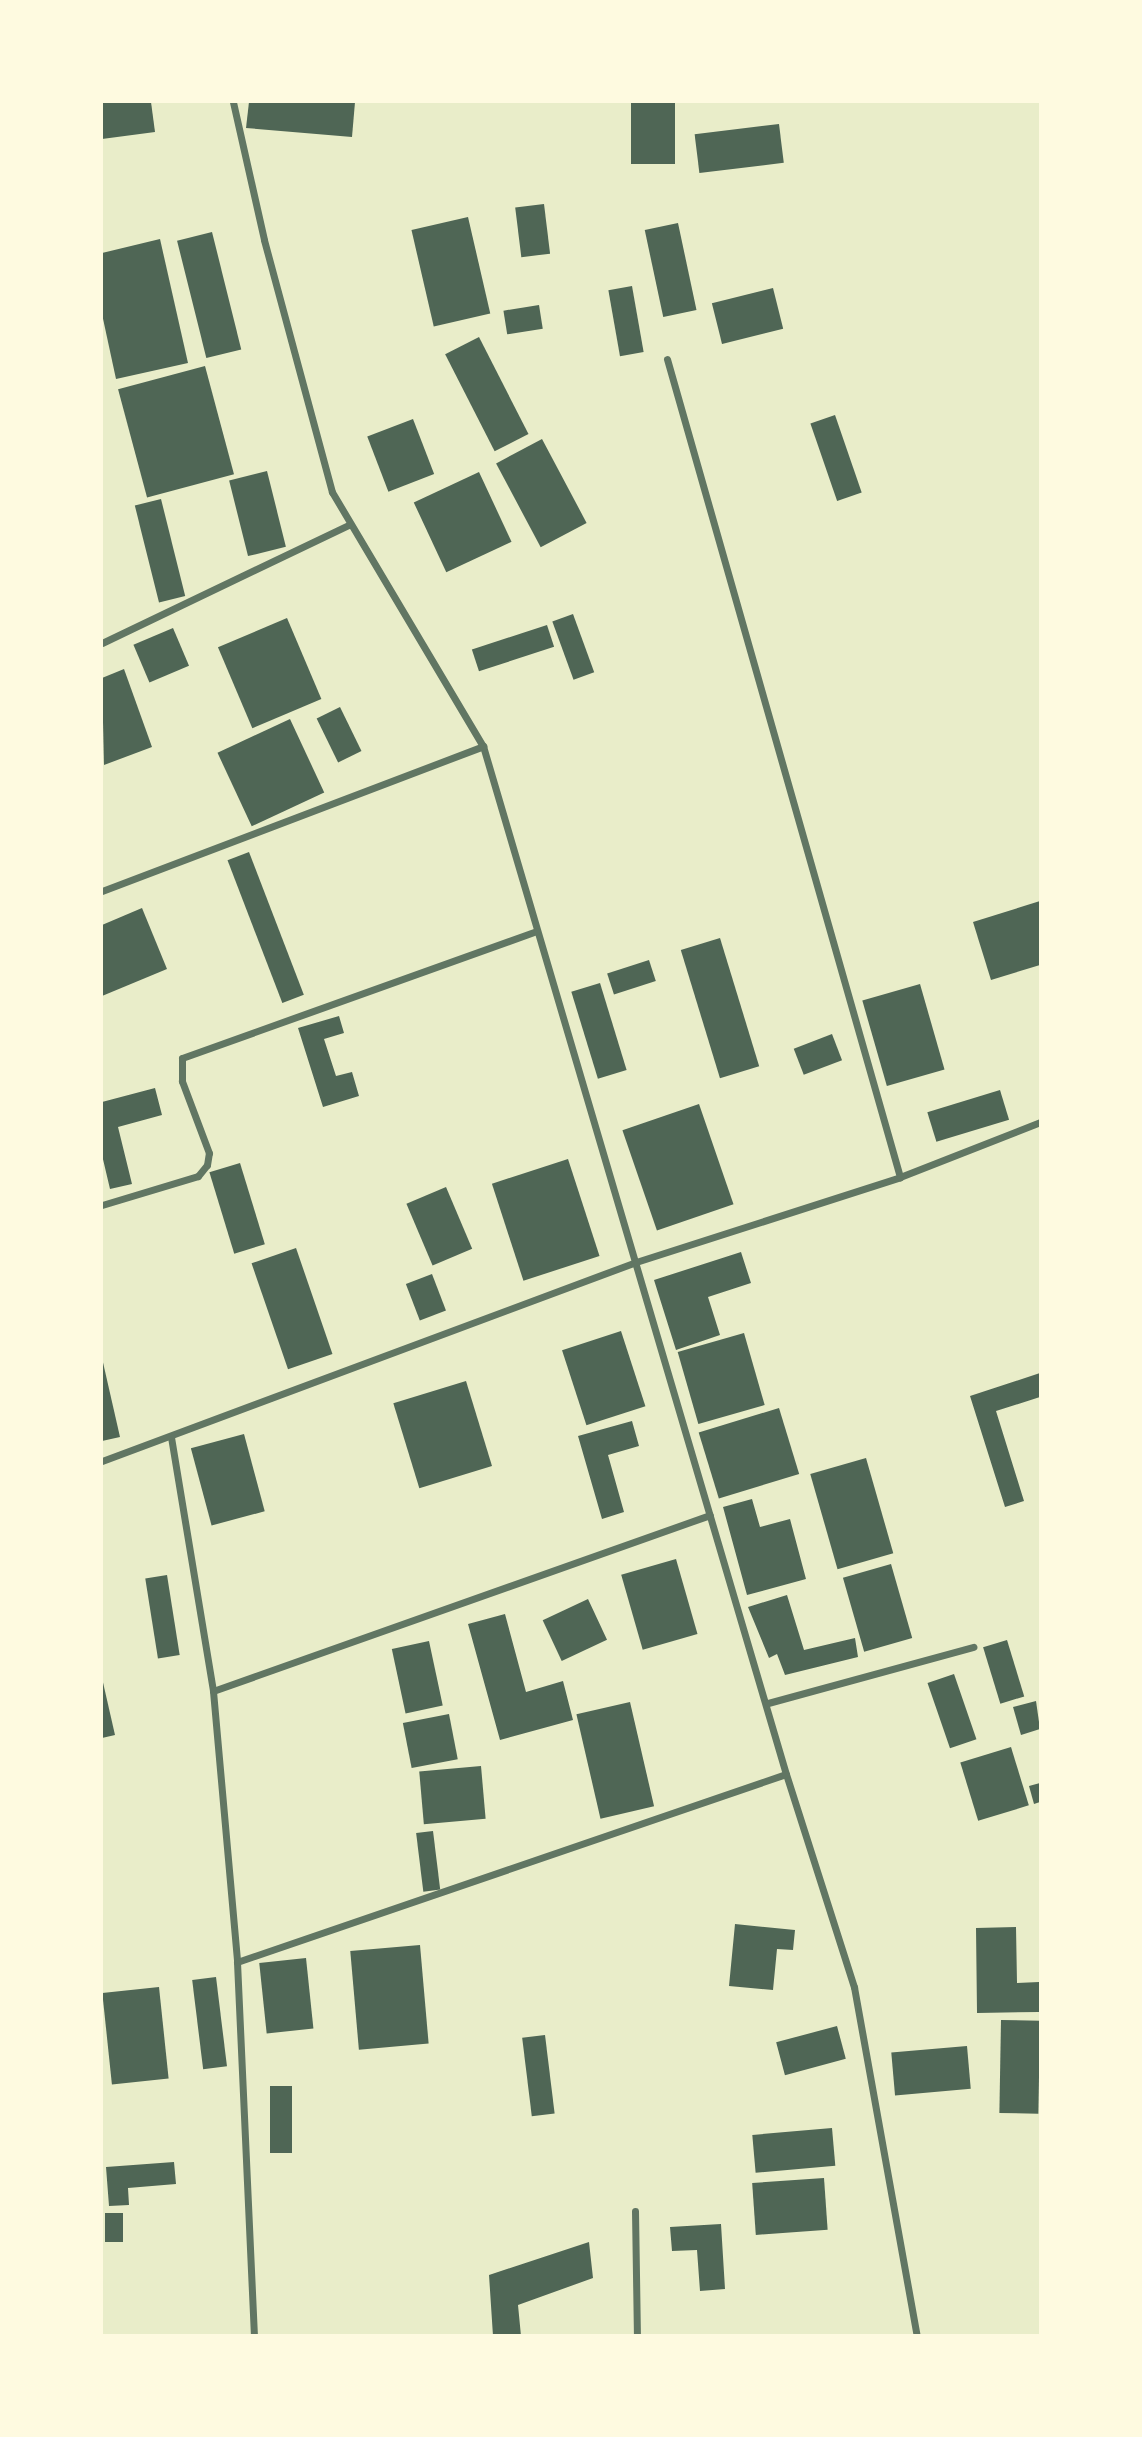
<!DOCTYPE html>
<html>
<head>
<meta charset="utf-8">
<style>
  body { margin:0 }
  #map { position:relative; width:1142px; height:2437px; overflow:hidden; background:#e9edc9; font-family:Inter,sans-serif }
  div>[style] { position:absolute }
  .building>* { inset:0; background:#4f6655; transform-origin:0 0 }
  .minor>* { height:7px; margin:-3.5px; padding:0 3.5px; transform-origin:3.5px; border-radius:3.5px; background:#617663 }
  span { translate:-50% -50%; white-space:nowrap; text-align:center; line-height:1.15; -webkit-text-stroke:7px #fefae0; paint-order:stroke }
  .frame { position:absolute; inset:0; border:103px solid #fefae0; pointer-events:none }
</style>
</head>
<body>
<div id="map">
  <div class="building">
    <i style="clip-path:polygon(102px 102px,151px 102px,155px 132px,102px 139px)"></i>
    <i style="clip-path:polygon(249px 102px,355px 102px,352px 137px,246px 128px)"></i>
    <i style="left:631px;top:102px;width:44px;height:62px"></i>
    <i style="left:779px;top:124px;width:39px;height:85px;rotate:83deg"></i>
    <i style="left:544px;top:204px;width:50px;height:29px;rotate:83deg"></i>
    <i style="left:468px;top:217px;width:99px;height:58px;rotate:77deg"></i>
    <i style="left:678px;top:223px;width:89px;height:34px;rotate:78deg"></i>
    <i style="left:212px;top:232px;width:121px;height:36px;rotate:76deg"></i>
    <i style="clip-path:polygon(160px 239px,188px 363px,116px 379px,102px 314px,102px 253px)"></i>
    <i style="left:632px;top:286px;width:67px;height:24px;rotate:80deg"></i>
    <i style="left:773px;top:288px;width:42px;height:63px;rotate:76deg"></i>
    <i style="left:539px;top:305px;width:24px;height:36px;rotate:81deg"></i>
    <i style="left:479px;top:337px;width:109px;height:38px;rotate:63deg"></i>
    <i style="left:205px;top:366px;width:112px;height:90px;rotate:75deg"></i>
    <i style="left:835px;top:415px;width:82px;height:26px;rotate:71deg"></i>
    <i style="left:413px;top:419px;width:59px;height:49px;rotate:69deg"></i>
    <i style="left:542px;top:439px;width:95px;height:52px;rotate:62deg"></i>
    <i style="left:267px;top:471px;width:78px;height:39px;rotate:76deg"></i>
    <i style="left:479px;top:472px;width:77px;height:72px;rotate:65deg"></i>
    <i style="left:161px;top:499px;width:100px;height:27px;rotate:76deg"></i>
    <i style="left:573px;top:614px;width:62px;height:22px;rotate:70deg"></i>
    <i style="left:287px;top:618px;width:88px;height:75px;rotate:67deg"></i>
    <i style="left:547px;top:625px;width:23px;height:79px;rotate:72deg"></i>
    <i style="left:173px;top:628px;width:41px;height:43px;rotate:67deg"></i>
    <i style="clip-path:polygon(124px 669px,152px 747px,104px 765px,102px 678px)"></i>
    <i style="left:340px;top:707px;width:49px;height:26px;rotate:64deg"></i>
    <i style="left:290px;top:719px;width:81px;height:80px;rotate:65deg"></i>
    <i style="left:249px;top:852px;width:153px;height:23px;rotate:69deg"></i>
    <i style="clip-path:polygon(1040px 901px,1040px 965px,991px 980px,973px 922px)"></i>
    <i style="clip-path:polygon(142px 908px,167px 969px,102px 996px,102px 925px)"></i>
    <i style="left:720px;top:938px;width:134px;height:41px;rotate:73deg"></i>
    <i style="left:649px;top:960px;width:22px;height:44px;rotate:72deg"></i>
    <i style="left:600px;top:983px;width:91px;height:30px;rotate:73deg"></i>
    <i style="left:920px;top:984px;width:89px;height:60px;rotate:74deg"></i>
    <i style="clip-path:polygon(339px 1016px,344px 1033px,324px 1039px,336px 1076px,352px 1072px,359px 1096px,323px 1107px,298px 1028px)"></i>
    <i style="left:832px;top:1034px;width:28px;height:41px;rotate:69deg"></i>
    <i style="clip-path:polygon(155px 1088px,162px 1115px,118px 1127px,132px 1184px,110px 1189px,102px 1155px,102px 1102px)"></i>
    <i style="left:1000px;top:1090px;width:31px;height:76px;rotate:73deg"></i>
    <i style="left:699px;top:1104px;width:106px;height:81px;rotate:71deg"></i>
    <i style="left:568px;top:1159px;width:102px;height:80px;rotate:72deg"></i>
    <i style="left:240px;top:1163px;width:85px;height:32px;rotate:73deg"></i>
    <i style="left:446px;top:1187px;width:67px;height:43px;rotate:67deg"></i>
    <i style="left:296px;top:1248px;width:112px;height:47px;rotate:71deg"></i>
    <i style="clip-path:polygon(741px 1252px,751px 1283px,708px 1297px,720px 1335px,676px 1350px,654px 1280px)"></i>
    <i style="left:432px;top:1274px;width:39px;height:28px;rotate:69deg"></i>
    <i style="left:621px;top:1331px;width:79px;height:62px;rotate:72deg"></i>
    <i style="left:744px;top:1333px;width:75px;height:69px;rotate:74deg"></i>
    <i style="clip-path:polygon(102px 1358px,120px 1437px,102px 1441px)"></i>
    <i style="clip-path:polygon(1040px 1373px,1040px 1397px,996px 1411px,1024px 1501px,1005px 1507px,970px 1396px)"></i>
    <i style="left:466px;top:1381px;width:89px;height:76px;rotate:73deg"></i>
    <i style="left:779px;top:1408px;width:69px;height:84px;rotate:73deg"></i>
    <i style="clip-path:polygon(632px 1421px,639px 1446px,608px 1455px,624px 1512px,602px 1519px,578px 1436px)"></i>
    <i style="left:244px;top:1434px;width:80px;height:55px;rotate:75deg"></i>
    <i style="left:866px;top:1458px;width:99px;height:58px;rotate:74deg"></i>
    <i style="clip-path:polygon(752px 1499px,760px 1527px,790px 1519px,806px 1579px,747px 1595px,723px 1507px)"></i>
    <i style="left:676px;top:1559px;width:78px;height:57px;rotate:74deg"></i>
    <i style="left:891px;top:1564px;width:77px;height:50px;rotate:74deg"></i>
    <i style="left:167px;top:1575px;width:81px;height:22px;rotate:81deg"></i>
    <i style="clip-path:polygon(787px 1595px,804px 1650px,855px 1638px,858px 1657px,785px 1675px,777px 1654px,769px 1658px,748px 1607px)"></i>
    <i style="left:588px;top:1599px;width:45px;height:50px;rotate:65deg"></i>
    <i style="clip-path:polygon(505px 1614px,526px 1692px,563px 1681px,573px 1720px,500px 1740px,468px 1624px)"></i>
    <i style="left:1007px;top:1640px;width:59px;height:25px;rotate:73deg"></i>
    <i style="left:429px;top:1641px;width:66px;height:38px;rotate:78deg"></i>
    <i style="left:954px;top:1674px;width:69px;height:28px;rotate:71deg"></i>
    <i style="clip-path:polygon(102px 1678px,115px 1735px,102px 1738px)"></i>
    <i style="clip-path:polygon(1036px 1701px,1040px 1729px,1021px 1735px,1013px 1707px)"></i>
    <i style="left:630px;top:1702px;width:107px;height:55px;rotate:77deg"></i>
    <i style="left:449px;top:1714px;width:46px;height:47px;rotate:79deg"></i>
    <i style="left:1011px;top:1747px;width:61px;height:53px;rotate:73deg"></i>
    <i style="left:481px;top:1766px;width:53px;height:62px;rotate:85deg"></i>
    <i style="clip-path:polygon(1040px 1783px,1040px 1802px,1034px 1804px,1029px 1786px)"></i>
    <i style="left:433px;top:1831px;width:59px;height:17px;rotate:83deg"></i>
    <i style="clip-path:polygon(735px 1924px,795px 1930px,793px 1950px,777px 1949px,773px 1990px,729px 1986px)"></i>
    <i style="clip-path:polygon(1016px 1927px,1017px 1983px,1039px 1982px,1039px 2012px,977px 2013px,976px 1928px)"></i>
    <i style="left:420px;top:1945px;width:99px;height:70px;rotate:85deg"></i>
    <i style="left:306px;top:1958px;width:71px;height:47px;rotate:84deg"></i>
    <i style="left:216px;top:1977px;width:90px;height:24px;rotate:83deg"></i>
    <i style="left:159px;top:1987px;width:92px;height:57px;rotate:84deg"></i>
    <i style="left:1001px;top:2020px;width:39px;height:93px;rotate:1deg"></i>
    <i style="left:837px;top:2026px;width:34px;height:63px;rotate:75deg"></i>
    <i style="left:545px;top:2035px;width:79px;height:23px;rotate:83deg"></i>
    <i style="left:967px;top:2046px;width:43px;height:76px;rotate:85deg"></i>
    <i style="left:270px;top:2086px;width:22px;height:67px"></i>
    <i style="left:832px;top:2128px;width:38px;height:80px;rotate:85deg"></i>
    <i style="clip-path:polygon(174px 2162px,176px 2184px,128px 2188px,129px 2205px,109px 2206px,106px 2167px)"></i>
    <i style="left:824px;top:2178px;width:52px;height:72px;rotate:86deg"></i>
    <i style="left:105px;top:2213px;width:18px;height:29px"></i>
    <i style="clip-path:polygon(721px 2224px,725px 2289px,700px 2291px,697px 2250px,672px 2251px,670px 2227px)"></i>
    <i style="clip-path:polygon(589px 2242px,593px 2278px,518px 2305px,521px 2336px,493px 2336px,489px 2275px)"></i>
  </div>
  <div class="minor">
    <i style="left:233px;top:102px;width:141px;rotate:77.3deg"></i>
    <i style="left:264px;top:240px;width:261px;rotate:74.9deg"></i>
    <i style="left:332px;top:492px;width:295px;rotate:59.3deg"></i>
    <i style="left:483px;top:746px;width:1072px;rotate:73.58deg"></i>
    <i style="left:786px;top:1774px;width:224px;rotate:72.3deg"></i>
    <i style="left:854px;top:1987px;width:355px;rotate:79.8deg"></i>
    <i style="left:667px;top:359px;width:851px;rotate:74.1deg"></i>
    <i style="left:102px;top:643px;width:273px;rotate:-25.6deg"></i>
    <i style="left:102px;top:891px;width:408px;rotate:-20.8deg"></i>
    <i style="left:102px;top:1205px;width:100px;rotate:-16.8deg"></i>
    <i style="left:198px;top:1176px;width:14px;rotate:-51deg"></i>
    <i style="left:207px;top:1165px;width:12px;rotate:-81deg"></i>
    <i style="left:209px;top:1153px;width:77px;rotate:-110.6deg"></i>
    <i style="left:182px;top:1081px;width:23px;rotate:-90deg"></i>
    <i style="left:182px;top:1058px;width:376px;rotate:-19.7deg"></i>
    <i style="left:171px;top:1437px;width:257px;rotate:80.6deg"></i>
    <i style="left:213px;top:1691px;width:272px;rotate:84.9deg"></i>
    <i style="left:237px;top:1962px;width:374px;rotate:87.4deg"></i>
    <i style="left:102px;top:1461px;width:570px;rotate:-20.44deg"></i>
    <i style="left:636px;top:1262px;width:277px;rotate:-17.8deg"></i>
    <i style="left:900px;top:1177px;width:150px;rotate:-21.4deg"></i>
    <i style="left:213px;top:1691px;width:527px;rotate:-19.5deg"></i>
    <i style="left:768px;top:1703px;width:213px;rotate:-15.3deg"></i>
    <i style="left:237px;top:1962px;width:580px;rotate:-18.9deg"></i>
    <i style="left:635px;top:2211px;width:125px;rotate:89.1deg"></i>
  </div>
  <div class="frame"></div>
</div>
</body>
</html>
